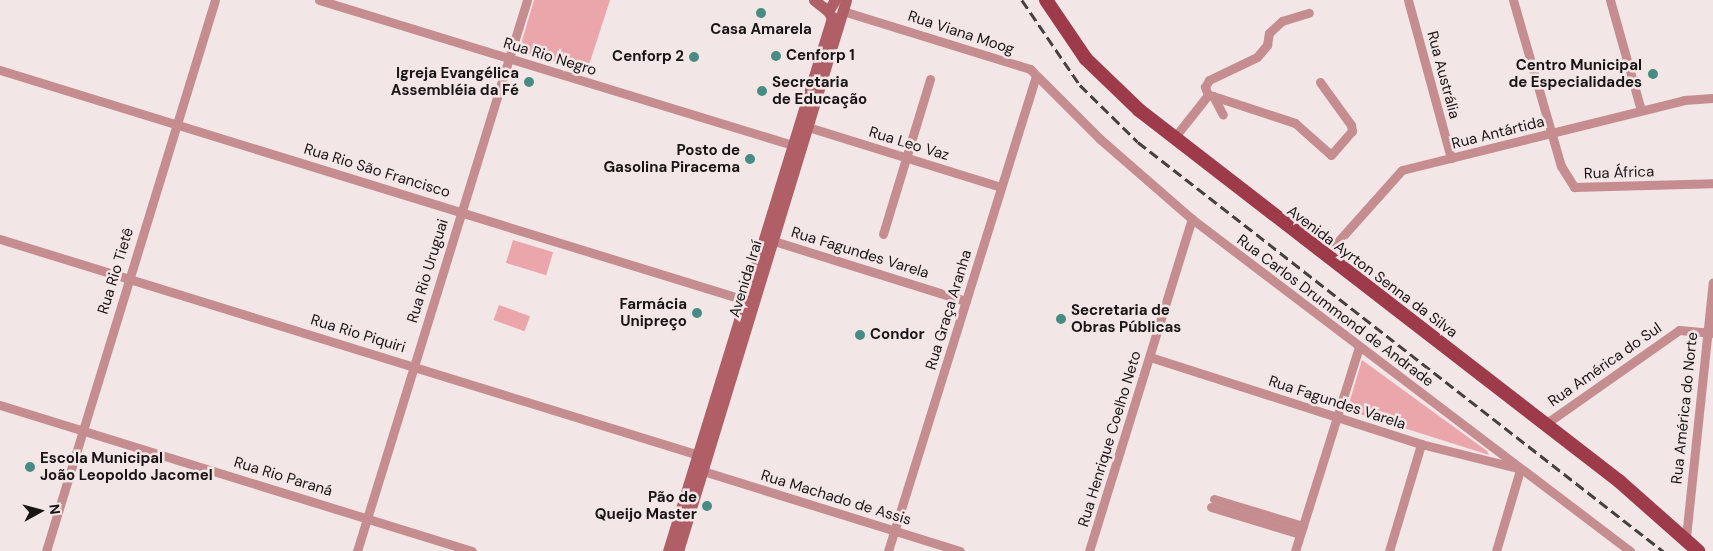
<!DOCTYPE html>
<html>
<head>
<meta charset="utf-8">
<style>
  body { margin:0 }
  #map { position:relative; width:1713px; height:551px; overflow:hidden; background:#f2e6e7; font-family:"DM Sans",sans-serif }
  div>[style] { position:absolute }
  .green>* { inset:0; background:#eba6ab; transform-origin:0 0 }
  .street>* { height:9px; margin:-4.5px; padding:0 4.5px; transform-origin:4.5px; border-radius:4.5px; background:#c68d91 }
  .secondary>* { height:11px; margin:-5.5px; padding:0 5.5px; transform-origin:5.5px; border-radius:5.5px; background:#b05f67 }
  .primary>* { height:14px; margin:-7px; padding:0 7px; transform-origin:7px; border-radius:7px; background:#9e3b4a }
  .rail>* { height:2.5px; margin-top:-1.25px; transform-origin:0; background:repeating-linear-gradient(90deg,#464040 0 10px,transparent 0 15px) }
  .dots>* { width:14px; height:14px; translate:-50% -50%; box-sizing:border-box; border:2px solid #f2e6e7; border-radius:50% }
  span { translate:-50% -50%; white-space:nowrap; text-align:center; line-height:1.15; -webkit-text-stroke:5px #f2e6e7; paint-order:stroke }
  .poi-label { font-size:15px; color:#191515; font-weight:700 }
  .left { translate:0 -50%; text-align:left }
  .right { translate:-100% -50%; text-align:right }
  .street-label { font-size:15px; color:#191515 }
  .north { position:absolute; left:15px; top:486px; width:50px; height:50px; -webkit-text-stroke:4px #f2e6e7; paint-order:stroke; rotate:83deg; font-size:14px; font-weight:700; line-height:20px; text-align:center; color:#191515 }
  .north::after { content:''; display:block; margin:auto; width:18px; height:22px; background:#191515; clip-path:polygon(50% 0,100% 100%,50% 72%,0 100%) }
</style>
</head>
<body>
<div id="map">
  <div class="green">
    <i style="clip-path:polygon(534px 0,610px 0,587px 71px,519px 51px)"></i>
    <i style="left:513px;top:240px;width:42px;height:24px;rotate:17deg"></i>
    <i style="left:499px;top:305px;width:33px;height:16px;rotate:20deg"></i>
    <i style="clip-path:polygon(1362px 360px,1487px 451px,1489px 455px,1347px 410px)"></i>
  </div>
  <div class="street">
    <i style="left:319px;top:0;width:502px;rotate:17.03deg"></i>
    <i style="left:1408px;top:0;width:164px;rotate:74.8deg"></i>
    <i style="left:1513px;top:0;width:173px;rotate:73.9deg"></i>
    <i style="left:1561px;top:166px;width:25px;rotate:58deg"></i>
    <i style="left:1574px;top:187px;width:139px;rotate:-1.6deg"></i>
    <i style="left:1610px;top:0;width:114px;rotate:74.3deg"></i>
    <i style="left:846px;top:12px;width:193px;rotate:17.2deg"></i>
    <i style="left:1030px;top:69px;width:99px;rotate:45deg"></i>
    <i style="left:1100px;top:139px;width:122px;rotate:41deg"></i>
    <i style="left:1192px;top:219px;width:550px;rotate:37.16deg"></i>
    <i style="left:0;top:70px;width:780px;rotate:17.16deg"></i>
    <i style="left:1208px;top:95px;width:9px;rotate:-111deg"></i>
    <i style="left:1205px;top:87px;width:8px;rotate:-60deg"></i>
    <i style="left:1209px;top:80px;width:53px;rotate:-25.6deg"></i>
    <i style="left:1257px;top:57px;width:16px;rotate:-50deg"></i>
    <i style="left:1267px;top:45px;width:12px;rotate:-81deg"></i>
    <i style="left:1269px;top:33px;width:18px;rotate:-43deg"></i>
    <i style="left:1282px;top:21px;width:28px;rotate:-17deg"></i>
    <i style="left:1213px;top:96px;width:86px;rotate:18.2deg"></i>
    <i style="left:1295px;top:123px;width:48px;rotate:41.6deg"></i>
    <i style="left:1331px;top:155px;width:32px;rotate:-49deg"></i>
    <i style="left:1352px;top:131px;width:6px;rotate:-99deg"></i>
    <i style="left:1351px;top:125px;width:53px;rotate:-125.8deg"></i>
    <i style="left:808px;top:127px;width:202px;rotate:17.3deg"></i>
    <i style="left:1174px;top:138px;width:55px;rotate:-51.7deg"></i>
    <i style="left:1208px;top:95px;width:5px;rotate:11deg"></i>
    <i style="left:1213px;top:96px;width:21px;rotate:62deg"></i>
    <i style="left:883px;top:234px;width:162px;rotate:-73.1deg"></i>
    <i style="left:0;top:239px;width:735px;rotate:17.18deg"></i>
    <i style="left:774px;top:241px;width:201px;rotate:17.4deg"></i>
    <i style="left:1325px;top:256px;width:115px;rotate:-48.2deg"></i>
    <i style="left:1402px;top:170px;width:291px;rotate:-13.9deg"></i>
    <i style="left:1684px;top:100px;width:29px;rotate:-4deg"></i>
    <i style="left:1150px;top:357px;width:285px;rotate:17.8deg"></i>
    <i style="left:1421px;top:444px;width:99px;rotate:14deg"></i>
    <i style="left:0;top:405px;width:494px;rotate:17.2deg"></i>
    <i style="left:1544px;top:425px;width:165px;rotate:-35.1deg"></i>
    <i style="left:1679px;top:330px;width:34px;rotate:5deg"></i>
    <i style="left:703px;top:471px;width:269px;rotate:17.3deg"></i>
    <i style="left:1214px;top:499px;width:93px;rotate:16.9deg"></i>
    <i style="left:1211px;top:507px;width:93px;rotate:16.9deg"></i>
    <i style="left:1686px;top:537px;width:256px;rotate:-84deg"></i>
    <i style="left:46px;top:551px;width:576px;rotate:-72.95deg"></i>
    <i style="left:357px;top:551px;width:577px;rotate:-72.85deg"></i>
    <i style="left:888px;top:551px;width:497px;rotate:-72.7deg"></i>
    <i style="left:1089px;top:551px;width:348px;rotate:-72.8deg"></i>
    <i style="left:1295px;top:551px;width:214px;rotate:-72.6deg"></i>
    <i style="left:1389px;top:551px;width:112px;rotate:-73.3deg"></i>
    <i style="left:1496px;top:551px;width:84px;rotate:-73.5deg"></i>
  </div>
  <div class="secondary">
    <i style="left:814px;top:0;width:18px;rotate:38deg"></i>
    <i style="left:835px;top:0;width:13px;rotate:122deg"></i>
    <i style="left:828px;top:11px;width:8px;rotate:60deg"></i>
    <i style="left:832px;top:18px;width:7px"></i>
    <i style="left:668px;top:551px;width:558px;rotate:-72.9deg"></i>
    <i style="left:678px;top:551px;width:576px;rotate:-73.04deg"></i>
  </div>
  <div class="primary">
    <i style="left:1046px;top:0;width:71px;rotate:55.9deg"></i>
    <i style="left:1086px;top:59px;width:74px;rotate:43.9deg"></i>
    <i style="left:1139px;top:110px;width:607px;rotate:37.7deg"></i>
    <i style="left:1619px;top:481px;width:106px;rotate:41.5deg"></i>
  </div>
  <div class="rail">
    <i style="left:1022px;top:0;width:103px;rotate:55.7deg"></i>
    <i style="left:1080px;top:85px;width:81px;rotate:44.5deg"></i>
    <i style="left:1138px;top:142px;width:666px;rotate:37.92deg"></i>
  </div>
  <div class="dots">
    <i style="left:761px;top:13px;background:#478c83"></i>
    <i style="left:776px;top:56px;background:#478c83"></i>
    <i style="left:694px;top:57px;background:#478c83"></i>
    <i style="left:1653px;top:74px;background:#478c83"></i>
    <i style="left:529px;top:82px;background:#478c83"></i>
    <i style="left:762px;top:91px;background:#478c83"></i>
    <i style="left:750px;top:159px;background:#478c83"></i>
    <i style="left:697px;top:313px;background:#478c83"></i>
    <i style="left:1061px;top:319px;background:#478c83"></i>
    <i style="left:860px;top:335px;background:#478c83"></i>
    <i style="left:30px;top:467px;background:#478c83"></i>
    <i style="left:707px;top:506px;background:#478c83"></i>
  </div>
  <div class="poi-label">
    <span style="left:761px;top:30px">Casa Amarela</span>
    <span class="left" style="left:786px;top:56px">Cenforp 1</span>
    <span class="right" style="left:684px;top:57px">Cenforp 2</span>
    <span class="right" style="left:1642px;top:74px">Centro Municipal<br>de Especialidades</span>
    <span class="right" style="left:519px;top:82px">Igreja Evangélica<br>Assembléia da Fé</span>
    <span class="left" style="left:772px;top:91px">Secretaria<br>de Educação</span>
    <span class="right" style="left:740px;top:159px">Posto de<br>Gasolina Piracema</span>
    <span class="right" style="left:687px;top:313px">Farmácia<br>Unipreço</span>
    <span class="left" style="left:1071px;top:319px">Secretaria de<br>Obras Públicas</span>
    <span class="left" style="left:870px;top:335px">Condor</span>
    <span class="left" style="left:40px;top:467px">Escola Municipal<br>João Leopoldo Jacomel</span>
    <span class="right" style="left:697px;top:506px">Pão de<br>Queijo Master</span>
  </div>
  <div class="street-label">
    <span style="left:961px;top:33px;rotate:18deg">Rua Viana Moog</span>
    <span style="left:550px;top:57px;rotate:17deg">Rua Rio Negro</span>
    <span style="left:1443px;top:75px;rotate:75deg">Rua Austrália</span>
    <span style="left:1498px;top:133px;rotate:-14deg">Rua Antártida</span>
    <span style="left:909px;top:144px;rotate:17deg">Rua Leo Vaz</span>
    <span style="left:377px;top:171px;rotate:17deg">Rua Rio São Francisco</span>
    <span style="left:1619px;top:173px;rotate:-2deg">Rua África</span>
    <span style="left:860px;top:253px;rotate:17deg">Rua Fagundes Varela</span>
    <span style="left:116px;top:271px;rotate:-73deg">Rua Rio Tietê</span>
    <span style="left:428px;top:271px;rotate:-73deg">Rua Rio Uruguai</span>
    <span style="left:1372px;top:272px;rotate:37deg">Avenida Ayrton Senna da Silva</span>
    <span style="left:746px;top:279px;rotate:-73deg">Avenida Iraí</span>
    <span style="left:949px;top:310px;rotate:-73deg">Rua Graça Aranha</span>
    <span style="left:1335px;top:311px;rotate:37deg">Rua Carlos Drummond de Andrade</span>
    <span style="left:358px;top:334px;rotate:17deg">Rua Rio Piquiri</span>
    <span style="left:1605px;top:365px;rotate:-35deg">Rua América do Sul</span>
    <span style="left:1337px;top:403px;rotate:18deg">Rua Fagundes Varela</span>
    <span style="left:1685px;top:408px;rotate:-84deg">Rua América do Norte</span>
    <span style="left:1110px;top:439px;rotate:-73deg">Rua Henrique Coelho Neto</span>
    <span style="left:283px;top:477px;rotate:17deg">Rua Rio Paraná</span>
    <span style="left:836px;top:498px;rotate:17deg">Rua Machado de Assis</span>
  </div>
  <div class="north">N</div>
</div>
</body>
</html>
